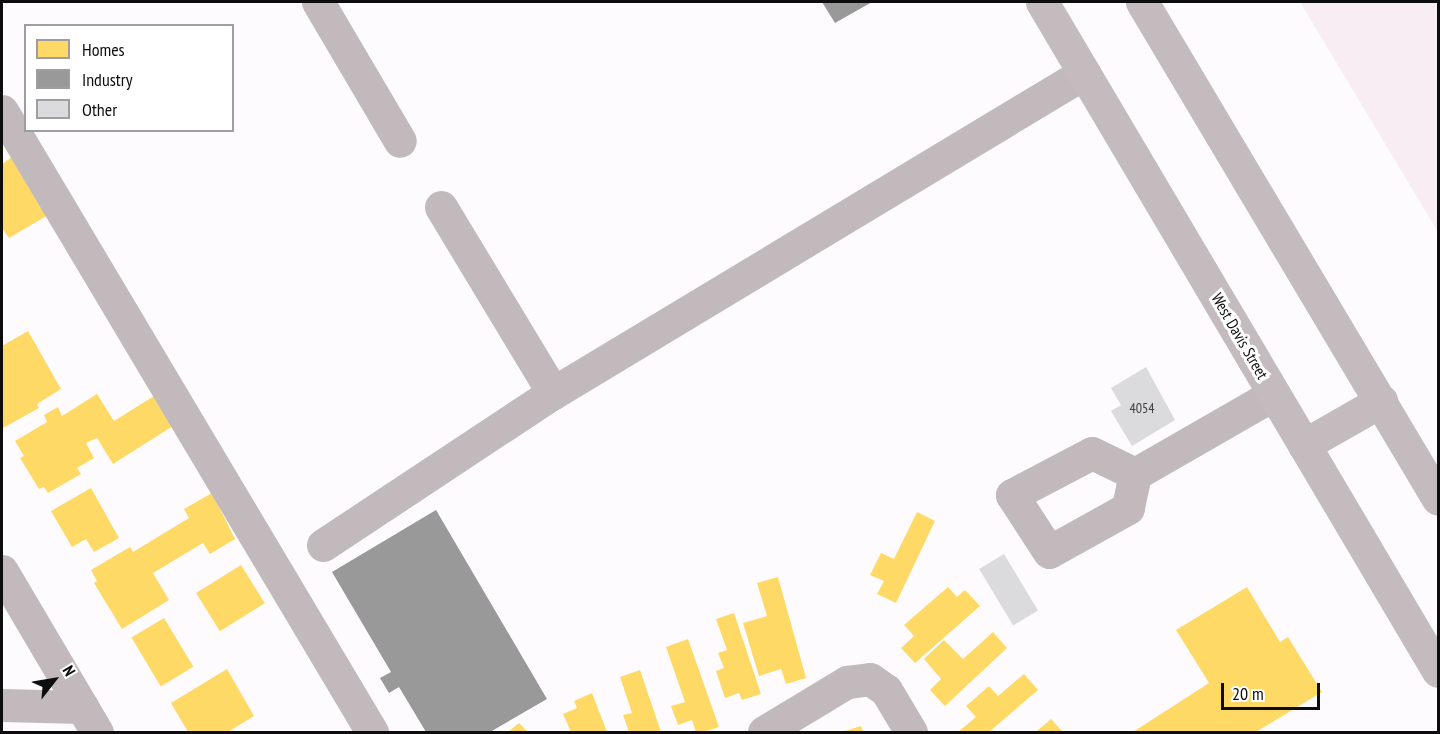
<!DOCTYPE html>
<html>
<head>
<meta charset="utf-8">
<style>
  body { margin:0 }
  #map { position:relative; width:1440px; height:734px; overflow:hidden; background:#fdfbfe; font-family:"PT Sans Narrow",sans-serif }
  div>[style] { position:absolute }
  .industrial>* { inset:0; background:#f9edf4 }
  .homes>* { inset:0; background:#ffd966; transform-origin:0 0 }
  .industry>* { inset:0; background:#999 }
  .building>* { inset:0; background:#dbdadc; transform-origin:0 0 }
  .minor>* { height:33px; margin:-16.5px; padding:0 16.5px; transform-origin:16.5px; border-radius:16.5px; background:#c2b9bc }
  .major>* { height:33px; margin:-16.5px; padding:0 16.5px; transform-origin:16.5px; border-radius:16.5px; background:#c4bbbe }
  span { translate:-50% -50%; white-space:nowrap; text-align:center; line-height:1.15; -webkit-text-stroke:6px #fff; paint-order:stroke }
  .number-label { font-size:14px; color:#414042 }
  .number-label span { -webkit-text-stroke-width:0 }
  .street-label { font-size:16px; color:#0e0d0e }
  .frame { position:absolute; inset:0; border:3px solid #0e0d0e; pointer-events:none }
  .legend { position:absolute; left:24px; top:24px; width:210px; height:108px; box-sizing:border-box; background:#fff; border:2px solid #9f9e9f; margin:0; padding:8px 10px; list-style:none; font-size:18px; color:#0e0d0e }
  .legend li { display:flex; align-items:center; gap:12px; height:30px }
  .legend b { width:30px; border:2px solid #9f9e9f }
  .north { position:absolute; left:24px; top:650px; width:60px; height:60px; -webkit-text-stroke:4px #fff; paint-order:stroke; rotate:59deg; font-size:16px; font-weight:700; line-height:24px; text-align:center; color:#0e0d0e }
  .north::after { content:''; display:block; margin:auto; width:21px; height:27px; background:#0e0d0e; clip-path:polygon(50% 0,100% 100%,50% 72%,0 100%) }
  .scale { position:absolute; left:1221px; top:683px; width:99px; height:27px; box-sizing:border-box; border:3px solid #0e0d0e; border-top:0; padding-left:8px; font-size:18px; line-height:21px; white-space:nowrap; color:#0e0d0e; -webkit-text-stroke:4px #fff; paint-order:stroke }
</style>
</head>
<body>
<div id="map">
  <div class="industrial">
    <i style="clip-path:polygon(1300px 2px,1438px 2px,1438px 232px)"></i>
  </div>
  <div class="homes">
    <i style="clip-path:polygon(19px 152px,55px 211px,9px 238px,2px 228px,2px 164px)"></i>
    <i style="clip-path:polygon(28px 331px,61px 389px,37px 404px,39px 408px,3px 428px,2px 346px)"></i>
    <i style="clip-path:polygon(97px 394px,114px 421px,154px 396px,173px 426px,113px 464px,97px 438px,86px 443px,94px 458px,77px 468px,81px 474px,48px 493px,44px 487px,39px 489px,20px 458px,24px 456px,15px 441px,47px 422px,44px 415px,58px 407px,62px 416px)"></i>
    <i style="clip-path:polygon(91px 488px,119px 538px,94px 552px,86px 539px,72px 547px,51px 511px)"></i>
    <i style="clip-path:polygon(212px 493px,235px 539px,210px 554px,203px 543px,153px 573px,169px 600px,122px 629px,94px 583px,97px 581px,91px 570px,130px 547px,133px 552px,189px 518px,184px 509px)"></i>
    <i style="clip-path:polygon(917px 512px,935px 521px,896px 603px,877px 594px,884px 581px,870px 575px,881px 553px,894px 559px)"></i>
    <i style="left:241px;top:565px;width:45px;height:53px;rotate:58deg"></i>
    <i style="clip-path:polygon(778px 577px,806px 678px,786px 684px,781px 669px,759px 676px,743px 623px,767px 616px,757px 583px)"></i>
    <i style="clip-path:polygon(948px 587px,957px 597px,965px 590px,980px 606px,915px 663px,901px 648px,914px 636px,904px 625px)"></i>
    <i style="clip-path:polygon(1247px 587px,1280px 642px,1288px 637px,1322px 692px,1256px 732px,1133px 732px,1209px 683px,1176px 630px)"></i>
    <i style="clip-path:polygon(734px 613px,761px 694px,742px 700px,739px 693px,725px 698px,716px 671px,724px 668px,718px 653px,727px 650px,716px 619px)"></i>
    <i style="left:164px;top:618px;width:57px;height:38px;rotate:59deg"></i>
    <i style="clip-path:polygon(993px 632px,1007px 648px,945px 706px,930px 690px,941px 679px,924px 659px,944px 640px,963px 659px)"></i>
    <i style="clip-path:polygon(688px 639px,719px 727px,703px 732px,696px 732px,692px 720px,678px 725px,671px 706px,685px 702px,666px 647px)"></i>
    <i style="clip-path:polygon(227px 669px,254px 716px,228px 732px,188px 732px,171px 703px)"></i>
    <i style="clip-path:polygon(640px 670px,661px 732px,629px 732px,623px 715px,632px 713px,620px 677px)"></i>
    <i style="clip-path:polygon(1024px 674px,1038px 690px,989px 732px,958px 732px,976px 717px,966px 706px,989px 686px,998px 696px)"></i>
    <i style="clip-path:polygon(592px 693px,607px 732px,571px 732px,563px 714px,577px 708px,574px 701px)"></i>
    <i style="clip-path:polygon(1051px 719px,1063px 732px,1036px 732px)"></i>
    <i style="clip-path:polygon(519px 723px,528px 732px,508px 732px)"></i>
    <i style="clip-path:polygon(861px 726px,863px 732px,842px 732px)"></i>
  </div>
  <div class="industry">
    <i style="clip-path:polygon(822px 2px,872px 2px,835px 23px)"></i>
    <i style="clip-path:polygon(436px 510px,547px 699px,490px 732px,426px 732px,399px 687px,389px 693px,380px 678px,391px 672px,332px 572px)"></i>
  </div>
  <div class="building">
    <i style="clip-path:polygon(1146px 367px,1175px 420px,1132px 446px,1111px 411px,1121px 405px,1111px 388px)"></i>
    <i style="left:1004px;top:554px;width:66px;height:29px;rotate:59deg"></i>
  </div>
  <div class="minor">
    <i style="left:318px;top:2px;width:161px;rotate:59.5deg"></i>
    <i style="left:2px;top:111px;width:723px;rotate:59.21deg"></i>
    <i style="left:441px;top:207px;width:217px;rotate:58.9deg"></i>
    <i style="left:1135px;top:474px;width:35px;rotate:102deg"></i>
    <i style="left:1128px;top:508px;width:90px;rotate:150.9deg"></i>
    <i style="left:1049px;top:552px;width:68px;rotate:-123deg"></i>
    <i style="left:1012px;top:495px;width:90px;rotate:-27.7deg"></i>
    <i style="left:1092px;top:453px;width:48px;rotate:26deg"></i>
    <i style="left:1135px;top:474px;width:160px;rotate:-29.9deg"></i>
    <i style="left:323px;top:545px;width:276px;rotate:-33.5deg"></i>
    <i style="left:553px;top:393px;width:620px;rotate:-31.07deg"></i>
    <i style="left:2px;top:571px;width:187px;rotate:59.5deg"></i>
    <i style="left:2px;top:705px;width:80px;rotate:1.4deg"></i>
    <i style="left:764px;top:732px;width:97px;rotate:-31.1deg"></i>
    <i style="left:847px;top:682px;width:23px;rotate:-7deg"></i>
    <i style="left:870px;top:679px;width:19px;rotate:35deg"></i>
    <i style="left:886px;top:690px;width:49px;rotate:59.2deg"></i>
  </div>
  <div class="major">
    <i style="left:1042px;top:2px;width:777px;rotate:59.38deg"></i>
    <i style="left:1142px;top:2px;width:578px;rotate:59.22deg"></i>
    <i style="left:1304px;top:445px;width:89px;rotate:-29.7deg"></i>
  </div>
  <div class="number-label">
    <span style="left:1142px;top:408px">4054</span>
  </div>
  <div class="street-label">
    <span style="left:1240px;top:336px;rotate:60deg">West Davis Street</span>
  </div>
  <div class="frame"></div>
  <ul class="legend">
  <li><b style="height:16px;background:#ffd966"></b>Homes</li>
  <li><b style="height:16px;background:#999"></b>Industry</li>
  <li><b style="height:16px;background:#dbdadc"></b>Other</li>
  </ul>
  <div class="north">N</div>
  <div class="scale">20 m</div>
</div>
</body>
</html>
